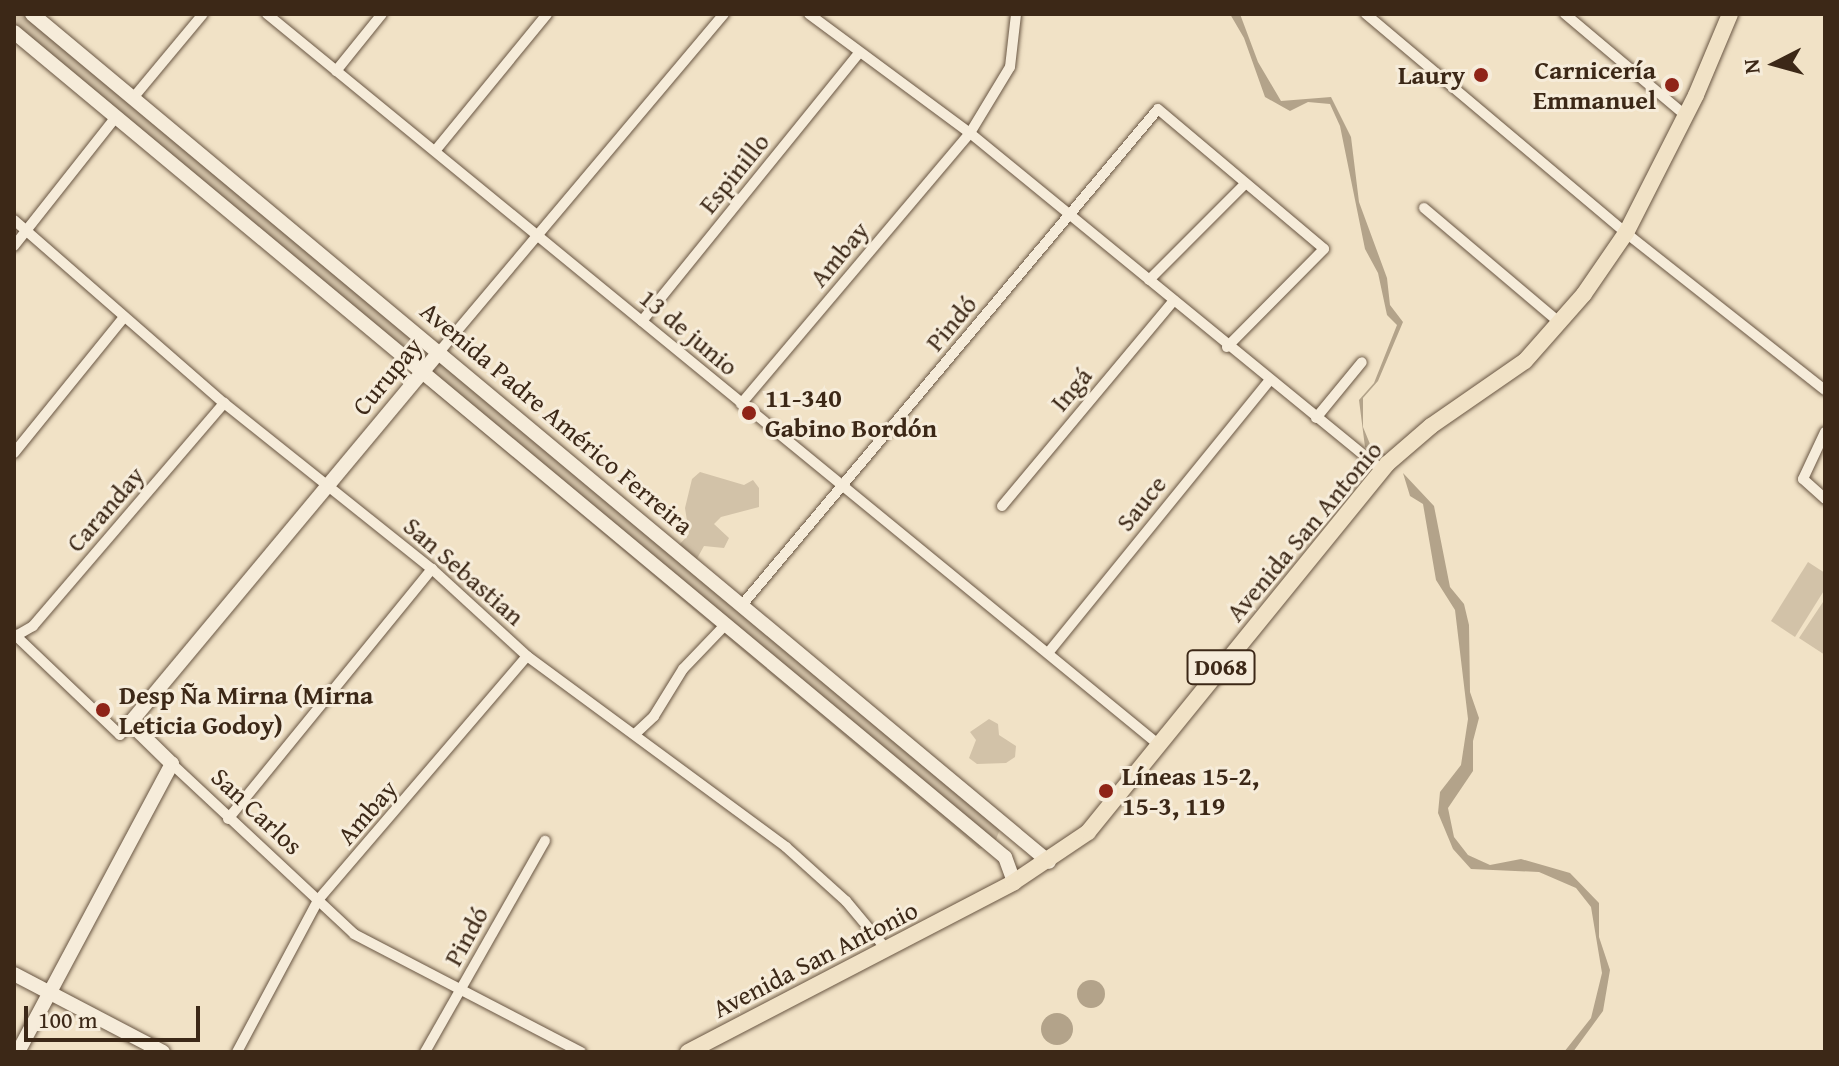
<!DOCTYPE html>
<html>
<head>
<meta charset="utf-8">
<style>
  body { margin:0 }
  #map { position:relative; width:1839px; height:1066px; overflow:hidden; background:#f1e2c6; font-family:"Gentium Book Plus",serif }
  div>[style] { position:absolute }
  .green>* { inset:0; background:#d2c2a8 }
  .water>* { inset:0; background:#b3a38a }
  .round { border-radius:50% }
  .roads { filter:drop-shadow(0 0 2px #695643) drop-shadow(0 0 2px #695643) }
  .street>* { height:10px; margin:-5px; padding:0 5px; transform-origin:5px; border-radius:5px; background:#f6ecda }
  .secondary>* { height:14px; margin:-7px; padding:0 7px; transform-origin:7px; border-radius:7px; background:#f6ecda }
  .primary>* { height:16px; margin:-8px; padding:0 8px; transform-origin:8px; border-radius:8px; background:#f1e2c6 }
  .dots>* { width:22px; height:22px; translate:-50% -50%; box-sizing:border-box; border:4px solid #f6ecda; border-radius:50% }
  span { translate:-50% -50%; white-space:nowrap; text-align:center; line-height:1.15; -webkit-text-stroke:6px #f6ecda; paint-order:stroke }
  .shield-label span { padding:2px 6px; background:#f6ecda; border:2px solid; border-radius:6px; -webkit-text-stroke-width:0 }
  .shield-label { font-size:24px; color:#3c2817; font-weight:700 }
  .poi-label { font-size:26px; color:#3c2817; font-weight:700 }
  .right { translate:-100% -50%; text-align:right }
  .left { translate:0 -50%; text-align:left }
  .street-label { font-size:26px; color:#3c2817 }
  .frame { position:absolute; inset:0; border:16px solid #3c2817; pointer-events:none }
  .north { position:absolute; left:1735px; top:24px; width:80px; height:80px; -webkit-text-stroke:6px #f6ecda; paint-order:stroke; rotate:264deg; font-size:22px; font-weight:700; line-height:32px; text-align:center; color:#3c2817 }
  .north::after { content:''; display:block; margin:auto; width:28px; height:36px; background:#3c2817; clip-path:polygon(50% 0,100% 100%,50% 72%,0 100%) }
  .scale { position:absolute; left:24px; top:1006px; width:176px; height:36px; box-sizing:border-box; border:4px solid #3c2817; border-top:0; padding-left:10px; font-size:24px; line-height:28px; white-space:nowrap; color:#3c2817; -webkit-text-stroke:6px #f6ecda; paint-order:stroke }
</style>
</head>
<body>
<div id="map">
  <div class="green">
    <i style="clip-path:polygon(14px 14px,27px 14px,433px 355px,413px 373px,14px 37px)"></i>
    <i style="clip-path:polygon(440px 362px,678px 546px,689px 534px,685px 508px,692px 479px,700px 472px,744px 485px,753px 480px,759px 488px,759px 507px,721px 517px,714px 524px,729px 538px,724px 548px,704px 546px,694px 564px,1000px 829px,994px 845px,979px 849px,427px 386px,426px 377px)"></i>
    <i style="clip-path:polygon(1808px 562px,1825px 573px,1825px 589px,1795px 637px,1771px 621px)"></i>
    <i style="clip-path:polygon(1825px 599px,1825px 655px,1799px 638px)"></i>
    <i style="clip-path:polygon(989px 719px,998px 724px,999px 735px,1016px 746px,1015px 757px,1006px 763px,977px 764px,969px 758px,976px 740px,970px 732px)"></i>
  </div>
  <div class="water">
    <i style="clip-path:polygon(1230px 14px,1240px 14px,1258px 62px,1281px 101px,1331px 97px,1351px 137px,1359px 202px,1387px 278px,1390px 305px,1403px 322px,1378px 381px,1363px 398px,1363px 427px,1370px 444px,1388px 456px,1385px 460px,1365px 447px,1359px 400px,1374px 383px,1397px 325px,1387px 315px,1378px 273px,1365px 249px,1340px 126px,1330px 104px,1308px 102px,1290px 111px,1265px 97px,1244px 38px)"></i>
    <i style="clip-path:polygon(1403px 473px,1434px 506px,1450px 587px,1464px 604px,1469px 625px,1470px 692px,1479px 718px,1473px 741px,1473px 771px,1448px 808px,1454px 837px,1468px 855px,1490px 865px,1521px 859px,1570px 873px,1599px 903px,1599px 937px,1610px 970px,1603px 1011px,1573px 1052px,1564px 1052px,1591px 1018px,1602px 973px,1591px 907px,1576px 888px,1539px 872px,1471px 869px,1453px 849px,1438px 813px,1440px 792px,1461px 765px,1468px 719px,1455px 610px,1436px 580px,1423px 504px,1410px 496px)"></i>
    <i class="round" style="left:1077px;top:980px;width:28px;height:28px"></i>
    <i class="round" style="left:1041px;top:1013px;width:32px;height:32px"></i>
  </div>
  <div class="roads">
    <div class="street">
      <i style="left:267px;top:14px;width:1152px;rotate:39.33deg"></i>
      <i style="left:809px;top:14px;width:200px;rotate:36.5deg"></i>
      <i style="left:970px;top:133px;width:532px;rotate:39.28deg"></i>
      <i style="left:1366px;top:14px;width:340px;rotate:40.1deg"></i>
      <i style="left:1626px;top:233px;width:253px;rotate:38.3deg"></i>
      <i style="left:1565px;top:14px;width:158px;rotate:40.1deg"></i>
      <i style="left:336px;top:71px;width:73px;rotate:-51.1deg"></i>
      <i style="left:133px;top:98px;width:109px;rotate:-50.2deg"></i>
      <i style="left:435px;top:151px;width:177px;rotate:-50.7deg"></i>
      <i style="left:1424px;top:208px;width:178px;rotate:40.2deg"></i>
      <i style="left:14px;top:220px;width:279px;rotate:41.1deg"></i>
      <i style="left:224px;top:403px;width:266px;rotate:38.6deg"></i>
      <i style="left:432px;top:569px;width:129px;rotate:42.5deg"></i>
      <i style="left:527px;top:656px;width:322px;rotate:36.4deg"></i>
      <i style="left:786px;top:847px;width:81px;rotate:42deg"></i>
      <i style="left:846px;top:901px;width:64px;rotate:50.1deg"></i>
      <i style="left:14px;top:246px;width:163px;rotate:-51.7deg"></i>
      <i style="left:1149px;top:280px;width:136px;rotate:-45deg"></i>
      <i style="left:642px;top:321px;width:345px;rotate:-51deg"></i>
      <i style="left:440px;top:351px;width:441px;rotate:-49.9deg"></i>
      <i style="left:741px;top:404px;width:355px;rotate:-49.8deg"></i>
      <i style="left:970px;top:133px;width:77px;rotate:-58.8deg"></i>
      <i style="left:1010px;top:67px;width:53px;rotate:-83.5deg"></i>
      <i style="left:1316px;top:418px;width:72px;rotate:-50.6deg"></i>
      <i style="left:1825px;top:432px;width:52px;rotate:115.1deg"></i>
      <i style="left:1803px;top:479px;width:30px;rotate:42deg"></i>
      <i style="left:14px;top:453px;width:175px;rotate:-51deg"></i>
      <i style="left:1002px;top:506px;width:268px;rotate:-50.1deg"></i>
      <i style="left:742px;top:605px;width:647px;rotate:-50.01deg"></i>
      <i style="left:1158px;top:109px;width:217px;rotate:40.1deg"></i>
      <i style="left:1324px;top:249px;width:138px;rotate:134.7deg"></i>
      <i style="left:14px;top:634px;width:146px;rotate:43.6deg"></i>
      <i style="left:120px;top:735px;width:16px;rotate:-50deg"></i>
      <i style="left:14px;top:637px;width:22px;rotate:-30deg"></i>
      <i style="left:33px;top:626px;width:294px;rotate:-49.4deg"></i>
      <i style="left:1048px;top:653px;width:350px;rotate:-50.9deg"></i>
      <i style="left:635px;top:734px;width:26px;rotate:-43deg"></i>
      <i style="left:654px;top:716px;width:55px;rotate:-58.3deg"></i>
      <i style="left:683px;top:669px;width:62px;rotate:-46.3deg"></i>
      <i style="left:172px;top:764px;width:249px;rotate:43deg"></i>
      <i style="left:354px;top:934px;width:256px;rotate:27.5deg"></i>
      <i style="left:228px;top:819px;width:323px;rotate:-50.8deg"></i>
      <i style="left:237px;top:1052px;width:172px;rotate:-61.9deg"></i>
      <i style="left:318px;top:900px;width:321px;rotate:-49.4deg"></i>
      <i style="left:425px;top:1052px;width:243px;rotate:-60.4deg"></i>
    </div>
    <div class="secondary">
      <i style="left:32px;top:14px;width:1324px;rotate:39.82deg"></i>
      <i style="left:14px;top:32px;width:1289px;rotate:39.78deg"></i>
      <i style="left:1005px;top:857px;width:27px;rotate:70deg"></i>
      <i style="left:14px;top:974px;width:168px;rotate:27.6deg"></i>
      <i style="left:18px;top:1052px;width:327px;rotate:-61.9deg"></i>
      <i style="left:172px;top:764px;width:59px;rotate:-135.7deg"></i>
      <i style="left:130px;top:723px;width:484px;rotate:-50.2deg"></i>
    </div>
    <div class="primary">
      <i style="left:688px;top:1052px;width:368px;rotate:-27.5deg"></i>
      <i style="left:1014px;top:882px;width:89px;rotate:-34deg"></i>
      <i style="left:1088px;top:832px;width:474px;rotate:-50.9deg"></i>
      <i style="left:1387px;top:464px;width:58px;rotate:-40.8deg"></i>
      <i style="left:1431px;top:426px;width:114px;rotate:-34.7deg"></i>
      <i style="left:1525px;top:361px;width:89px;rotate:-48.6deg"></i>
      <i style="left:1584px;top:294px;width:74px;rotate:-55.5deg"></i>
      <i style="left:1626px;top:233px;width:155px;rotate:-63.1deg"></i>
      <i style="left:1696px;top:95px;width:88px;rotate:-67.2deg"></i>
    </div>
  </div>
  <div class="dots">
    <i style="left:1481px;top:75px;background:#8f2418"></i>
    <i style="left:1672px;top:85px;background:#8f2418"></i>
    <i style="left:749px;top:413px;background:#8f2418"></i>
    <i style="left:103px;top:710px;background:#8f2418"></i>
    <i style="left:1106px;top:791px;background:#8f2418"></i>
  </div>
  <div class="shield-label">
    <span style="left:1221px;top:667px">D068</span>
  </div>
  <div class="poi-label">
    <span class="right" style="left:1656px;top:85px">Carnicería<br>Emmanuel</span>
    <span class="right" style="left:1465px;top:75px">Laury</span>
    <span class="left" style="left:765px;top:413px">11-340<br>Gabino Bordón</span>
    <span class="left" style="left:119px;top:710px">Desp Ña Mirna (Mirna<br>Leticia Godoy)</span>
    <span class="left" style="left:1122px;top:791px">Líneas 15-2,<br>15-3, 119</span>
  </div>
  <div class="street-label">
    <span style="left:734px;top:173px;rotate:-51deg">Espinillo</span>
    <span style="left:839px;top:254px;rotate:-50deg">Ambay</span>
    <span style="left:951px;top:323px;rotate:-50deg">Pindó</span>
    <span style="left:689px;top:332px;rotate:40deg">13 de junio</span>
    <span style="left:387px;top:376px;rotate:-50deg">Curupay</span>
    <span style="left:1071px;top:389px;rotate:-50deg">Ingá</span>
    <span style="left:557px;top:418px;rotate:40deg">Avenida Padre Américo Ferreira</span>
    <span style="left:1141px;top:503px;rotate:-51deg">Sauce</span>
    <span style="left:105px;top:509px;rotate:-49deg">Caranday</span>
    <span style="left:1304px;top:531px;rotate:-50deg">Avenida San Antonio</span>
    <span style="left:464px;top:571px;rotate:41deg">San Sebastian</span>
    <span style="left:257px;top:811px;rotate:43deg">San Carlos</span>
    <span style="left:367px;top:812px;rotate:-49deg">Ambay</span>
    <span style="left:466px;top:936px;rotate:-61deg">Pindó</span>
    <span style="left:815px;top:959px;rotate:-27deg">Avenida San Antonio</span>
  </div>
  <div class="frame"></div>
  <div class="north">N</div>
  <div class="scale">100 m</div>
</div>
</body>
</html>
